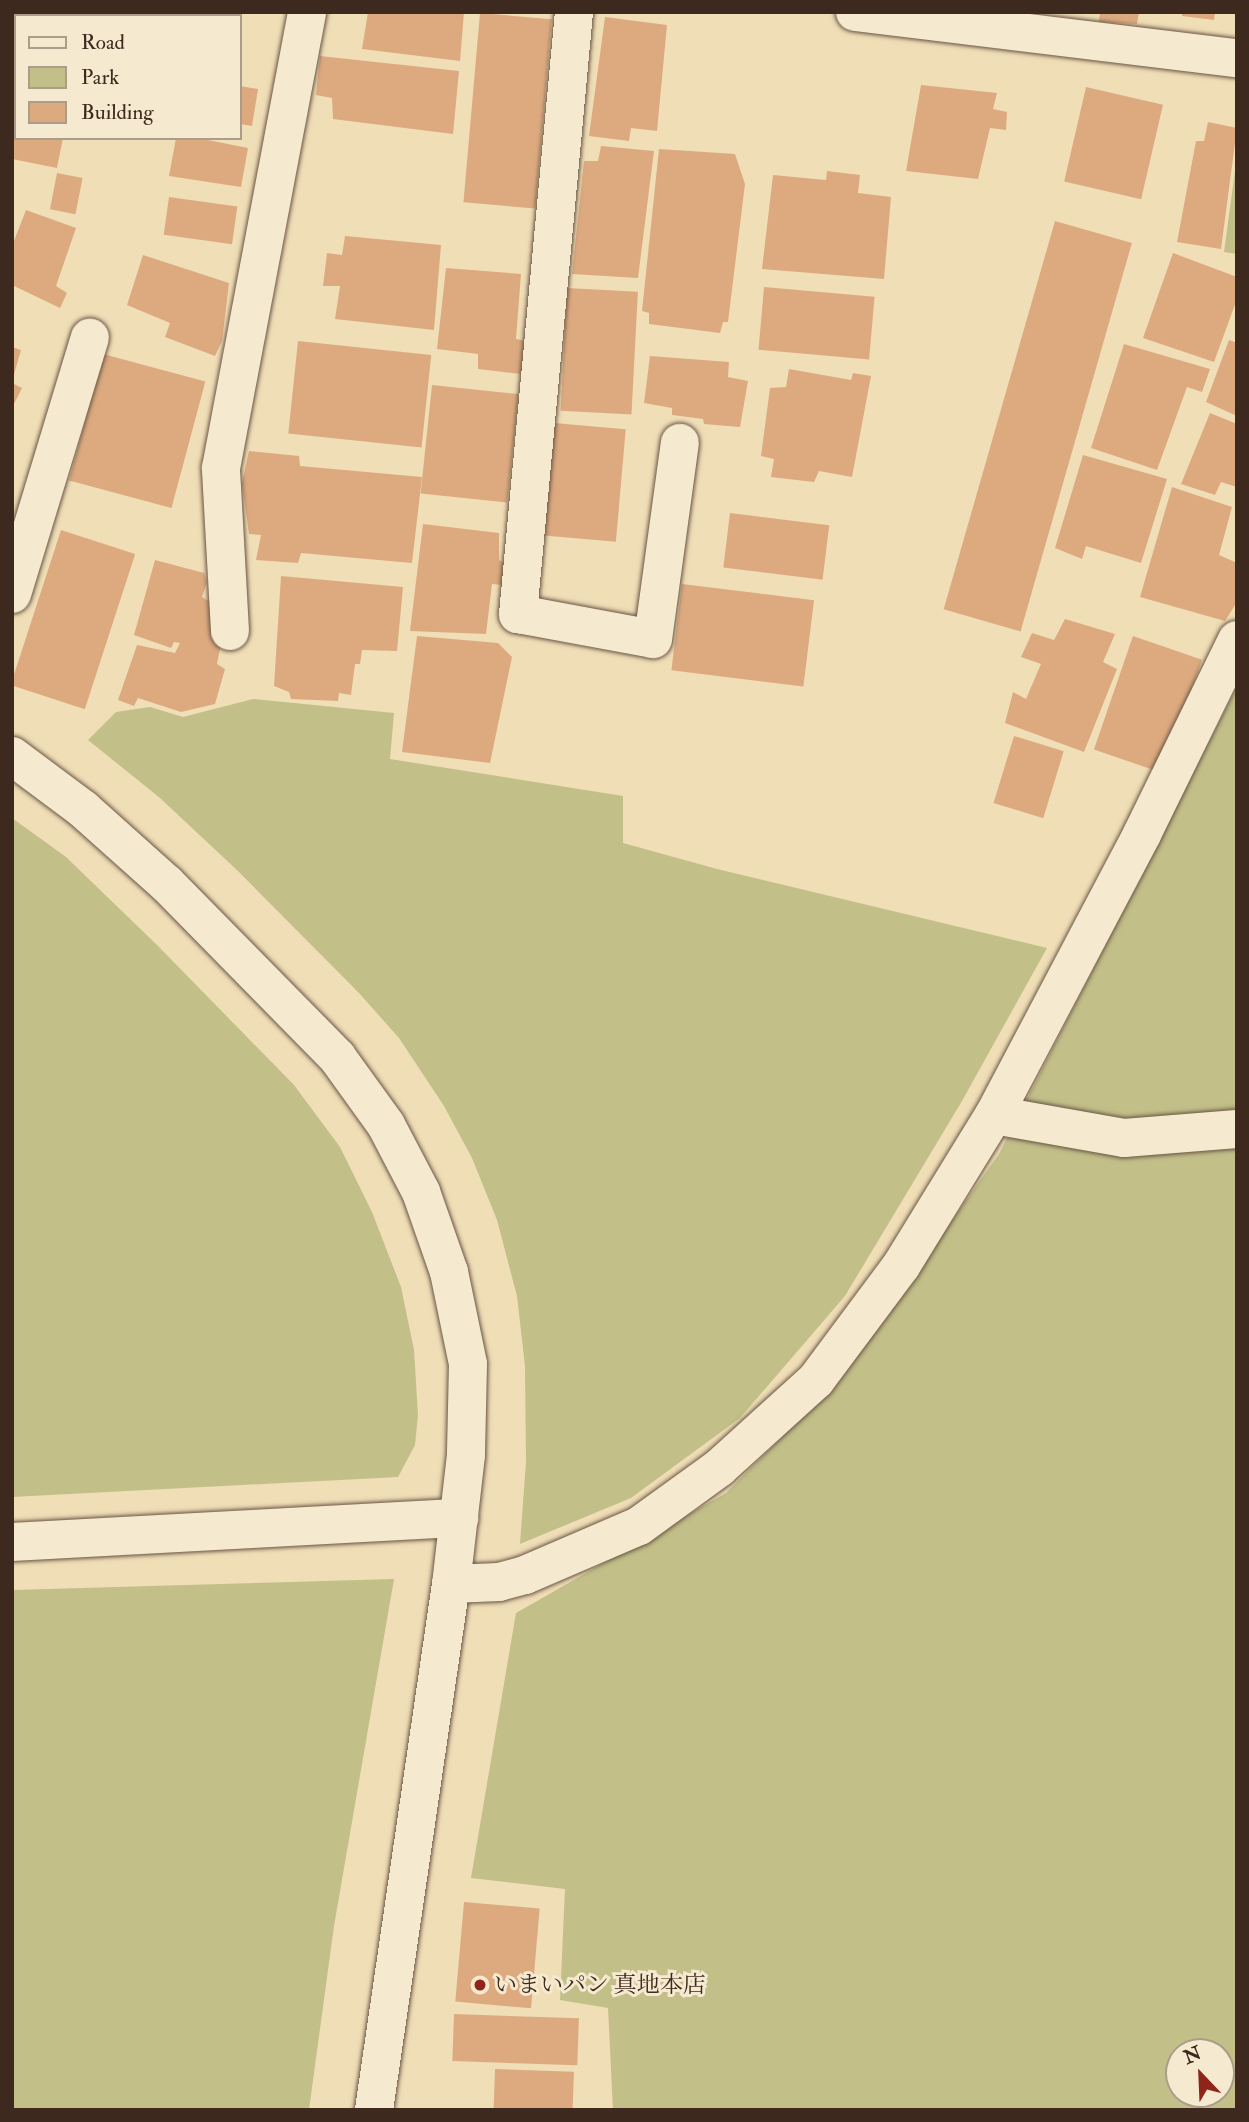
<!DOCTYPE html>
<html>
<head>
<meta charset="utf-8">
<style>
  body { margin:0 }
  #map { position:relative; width:1249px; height:2122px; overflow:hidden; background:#f0deb7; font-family:"IM FELL Double Pica","Noto Serif JP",serif }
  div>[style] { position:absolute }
  .green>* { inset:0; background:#c2bf89 }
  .building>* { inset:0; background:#ddaa80; transform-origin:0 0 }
  .roads { filter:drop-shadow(0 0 2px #6a5644) drop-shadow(0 0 2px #6a5644) }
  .minor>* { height:38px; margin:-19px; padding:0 19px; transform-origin:19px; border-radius:19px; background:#f5ead0 }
  .tertiary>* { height:38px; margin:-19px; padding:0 19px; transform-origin:19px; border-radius:19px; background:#f5ead0 }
  .dots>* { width:19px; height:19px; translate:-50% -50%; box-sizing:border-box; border:4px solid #f5ead0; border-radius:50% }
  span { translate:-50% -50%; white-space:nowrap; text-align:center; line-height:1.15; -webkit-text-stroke:6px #f5ead0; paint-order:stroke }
  .poi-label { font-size:23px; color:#3d291e }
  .left { translate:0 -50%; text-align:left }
  .frame { position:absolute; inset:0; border:14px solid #3d291e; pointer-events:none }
  .legend { position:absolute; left:14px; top:14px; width:228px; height:126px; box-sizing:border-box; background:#f5ead0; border:2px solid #ab9d89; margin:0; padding:9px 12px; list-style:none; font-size:21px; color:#3d291e }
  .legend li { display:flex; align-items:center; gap:14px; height:35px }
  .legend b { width:35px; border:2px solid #ab9d89 }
  .north { position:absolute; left:1165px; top:2038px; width:70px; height:70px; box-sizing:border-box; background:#f5ead0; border:2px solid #ab9d89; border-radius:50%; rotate:337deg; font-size:19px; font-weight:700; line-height:28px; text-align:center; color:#3d291e }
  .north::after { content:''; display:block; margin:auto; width:24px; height:32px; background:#8f2418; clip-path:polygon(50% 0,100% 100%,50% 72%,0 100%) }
</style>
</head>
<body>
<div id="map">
  <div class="green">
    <i style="clip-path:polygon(1237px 156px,1237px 254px,1224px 252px)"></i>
    <i style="clip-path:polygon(evenodd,1237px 687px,1237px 2110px,613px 2110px,608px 2008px,560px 2000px,565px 1889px,471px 1878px,516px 1613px,726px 1493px,837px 1382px,999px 1154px,1237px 687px,1179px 2052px,1221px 2052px,1221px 2094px,1179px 2094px,1179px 2052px)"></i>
    <i style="clip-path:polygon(253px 699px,394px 713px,390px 759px,623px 796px,623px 843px,717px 869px,1047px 948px,962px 1101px,845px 1296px,740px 1418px,631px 1498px,520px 1544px,526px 1462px,525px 1366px,517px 1296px,497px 1220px,472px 1158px,444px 1106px,399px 1038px,359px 993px,239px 872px,160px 798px,88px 740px,116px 712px,150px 707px,183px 717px)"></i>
    <i style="clip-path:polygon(12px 818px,66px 857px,157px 945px,294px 1085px,340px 1147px,372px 1212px,401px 1287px,414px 1350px,418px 1415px,415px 1445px,398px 1477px,12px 1497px)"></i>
    <i style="clip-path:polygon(394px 1579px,334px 1926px,309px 2110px,12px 2110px,12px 1590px)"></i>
  </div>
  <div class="building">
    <i style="clip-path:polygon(368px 12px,464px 12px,460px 61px,362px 49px)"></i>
    <i style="clip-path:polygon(1100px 12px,1139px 12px,1137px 24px,1099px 22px)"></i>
    <i style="clip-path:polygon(1182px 12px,1215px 12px,1214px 20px,1182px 16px)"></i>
    <i style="left:480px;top:13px;width:72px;height:190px;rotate:5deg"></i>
    <i style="clip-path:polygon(605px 17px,667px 25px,657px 131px,631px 128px,629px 141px,589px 136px)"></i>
    <i style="clip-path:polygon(12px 52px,16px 52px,16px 138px,63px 138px,57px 168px,12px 159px)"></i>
    <i style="clip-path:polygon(320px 56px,459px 71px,453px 134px,333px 119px,332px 98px,316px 95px)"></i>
    <i style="clip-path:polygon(921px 85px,997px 93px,993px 109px,1007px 112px,1006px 130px,990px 128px,978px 179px,906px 171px)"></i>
    <i style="clip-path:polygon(240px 86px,258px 89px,252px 126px,240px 124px)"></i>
    <i style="left:1086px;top:87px;width:79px;height:97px;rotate:13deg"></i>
    <i style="clip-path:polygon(1208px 122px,1237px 128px,1221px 249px,1177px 242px,1196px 141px,1204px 141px)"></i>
    <i style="clip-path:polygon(176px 138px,198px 138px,248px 148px,241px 187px,169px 176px)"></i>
    <i style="clip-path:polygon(601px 146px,654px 151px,638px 278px,572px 274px,584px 161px,598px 161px)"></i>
    <i style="clip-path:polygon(659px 149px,735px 154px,745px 184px,728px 322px,723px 322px,720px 333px,649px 324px,649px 313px,642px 311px)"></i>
    <i style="clip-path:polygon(827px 171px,860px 175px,858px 193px,891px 197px,884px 279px,762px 269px,773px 175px,826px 180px)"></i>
    <i style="left:57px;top:173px;width:26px;height:37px;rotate:11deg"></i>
    <i style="left:169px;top:197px;width:69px;height:38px;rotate:8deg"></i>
    <i style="clip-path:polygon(26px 210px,76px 228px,56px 286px,67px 293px,60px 308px,12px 285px,12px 246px)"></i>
    <i style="left:1055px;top:221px;width:80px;height:404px;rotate:16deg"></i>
    <i style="clip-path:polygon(345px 236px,441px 245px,434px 330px,335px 319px,340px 286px,323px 286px,327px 253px,342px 255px)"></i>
    <i style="clip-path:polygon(1173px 253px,1237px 277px,1237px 299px,1214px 362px,1143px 338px)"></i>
    <i style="clip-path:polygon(143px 255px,229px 283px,222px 341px,215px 356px,165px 337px,170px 323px,127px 305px)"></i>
    <i style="clip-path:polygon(446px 268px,521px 274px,516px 339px,526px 341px,522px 374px,478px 369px,478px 354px,437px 349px)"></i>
    <i style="left:764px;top:287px;width:111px;height:63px;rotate:5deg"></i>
    <i style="left:567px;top:288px;width:71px;height:123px;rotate:3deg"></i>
    <i style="clip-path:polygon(1229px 340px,1237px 343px,1237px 416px,1206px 402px)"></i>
    <i style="left:298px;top:341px;width:134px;height:93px;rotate:6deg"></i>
    <i style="clip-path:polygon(1124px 344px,1210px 369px,1202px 392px,1187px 387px,1157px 470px,1091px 448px)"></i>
    <i style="clip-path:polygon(12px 347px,21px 350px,13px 378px,12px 378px)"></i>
    <i style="left:103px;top:354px;width:106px;height:131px;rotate:15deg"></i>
    <i style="clip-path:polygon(650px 356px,729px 362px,728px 377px,748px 381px,740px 427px,704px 424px,703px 419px,672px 415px,672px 408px,644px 403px)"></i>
    <i style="clip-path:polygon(789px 369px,851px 380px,853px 373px,871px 376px,852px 477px,819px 471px,814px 482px,771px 477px,774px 459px,761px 456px,770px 388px,786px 387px)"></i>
    <i style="clip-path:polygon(12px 383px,22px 388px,12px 408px)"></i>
    <i style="left:432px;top:385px;width:87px;height:109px;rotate:6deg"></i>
    <i style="clip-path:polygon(1210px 413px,1237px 424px,1237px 487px,1221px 482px,1215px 495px,1181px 484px)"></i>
    <i style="left:554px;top:423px;width:72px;height:113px;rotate:5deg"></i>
    <i style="clip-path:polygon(249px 451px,299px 456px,300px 466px,422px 477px,412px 563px,301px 553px,298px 563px,256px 560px,261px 535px,249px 534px,242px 483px)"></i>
    <i style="clip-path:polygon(1083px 455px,1167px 479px,1141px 563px,1086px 546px,1082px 559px,1055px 548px)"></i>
    <i style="clip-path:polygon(1172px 487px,1232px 507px,1219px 555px,1237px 563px,1237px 602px,1225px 621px,1140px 597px)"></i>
    <i style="left:730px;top:513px;width:100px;height:55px;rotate:7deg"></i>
    <i style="clip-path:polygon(423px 524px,499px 533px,499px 560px,505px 563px,503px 585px,492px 584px,486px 634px,410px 631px)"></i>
    <i style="left:61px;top:530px;width:78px;height:163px;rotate:18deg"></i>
    <i style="clip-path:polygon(155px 560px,204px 573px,207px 582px,202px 597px,212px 603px,211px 637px,221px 644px,217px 664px,225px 669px,215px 704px,181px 712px,138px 698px,134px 706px,118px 700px,137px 645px,175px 653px,180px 643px,174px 642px,171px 648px,134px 635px)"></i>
    <i style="clip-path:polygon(281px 576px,403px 587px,397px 651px,362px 650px,360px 664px,355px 664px,351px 695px,339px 693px,338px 701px,291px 699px,289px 692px,274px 686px)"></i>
    <i style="left:682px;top:584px;width:133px;height:87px;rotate:7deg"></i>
    <i style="clip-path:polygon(1065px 619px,1115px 634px,1103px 662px,1117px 669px,1084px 752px,1005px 723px,1013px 692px,1026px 699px,1041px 664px,1021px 657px,1032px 633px,1054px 640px)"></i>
    <i style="clip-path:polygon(417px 636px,498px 643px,512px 657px,490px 763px,402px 752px)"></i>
    <i style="left:1133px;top:636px;width:73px;height:120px;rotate:19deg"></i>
    <i style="left:1014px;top:736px;width:52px;height:70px;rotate:17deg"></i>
    <i style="left:464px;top:1902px;width:76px;height:100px;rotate:5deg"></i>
    <i style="left:454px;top:2014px;width:125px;height:47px;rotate:2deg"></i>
    <i style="left:495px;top:2069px;width:79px;height:41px;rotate:2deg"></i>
  </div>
  <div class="roads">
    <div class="minor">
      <i style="left:574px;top:12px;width:605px;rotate:95.31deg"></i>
      <i style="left:518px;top:614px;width:137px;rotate:10.5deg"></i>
      <i style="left:653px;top:639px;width:198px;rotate:-82.2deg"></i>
      <i style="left:855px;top:12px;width:385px;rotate:6.9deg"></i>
      <i style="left:12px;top:594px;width:268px;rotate:-73.1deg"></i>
      <i style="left:230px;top:631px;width:163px;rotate:-93.2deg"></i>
      <i style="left:221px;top:468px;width:464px;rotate:-79.3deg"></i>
      <i style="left:994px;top:1115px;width:132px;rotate:10deg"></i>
      <i style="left:1124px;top:1138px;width:113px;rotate:-4.6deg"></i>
      <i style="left:12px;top:1542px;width:448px;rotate:-3.1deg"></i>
      <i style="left:451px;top:1584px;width:48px;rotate:-2.4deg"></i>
      <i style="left:499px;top:1582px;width:27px;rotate:-15deg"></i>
      <i style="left:525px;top:1575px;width:124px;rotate:-23.3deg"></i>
      <i style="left:639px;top:1526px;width:99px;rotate:-35.9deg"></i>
      <i style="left:719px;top:1468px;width:131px;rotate:-42.2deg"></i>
      <i style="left:816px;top:1380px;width:142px;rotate:-53.3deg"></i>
      <i style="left:901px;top:1266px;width:177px;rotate:-58.4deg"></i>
      <i style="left:994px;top:1115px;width:318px;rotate:-62.2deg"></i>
      <i style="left:1142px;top:834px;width:216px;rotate:-63.9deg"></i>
    </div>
    <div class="tertiary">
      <i style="left:12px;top:756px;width:89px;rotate:36.7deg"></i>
      <i style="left:83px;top:809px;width:113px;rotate:41.8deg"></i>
      <i style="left:167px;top:884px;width:243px;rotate:45.5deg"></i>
      <i style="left:337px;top:1057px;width:84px;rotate:54.2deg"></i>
      <i style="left:386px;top:1125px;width:76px;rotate:62.4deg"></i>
      <i style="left:421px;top:1192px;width:85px;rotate:70.7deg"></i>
      <i style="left:449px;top:1272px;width:94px;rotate:78.3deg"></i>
      <i style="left:468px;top:1364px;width:91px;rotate:91.3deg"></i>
      <i style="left:466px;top:1455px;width:130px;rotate:96.6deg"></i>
      <i style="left:451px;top:1584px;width:532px;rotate:98.33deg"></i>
    </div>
  </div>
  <div class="dots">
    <i style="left:480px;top:1985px;background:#8f2418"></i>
  </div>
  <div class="poi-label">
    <span class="left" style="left:494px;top:1985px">いまいパン 真地本店</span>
  </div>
  <div class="frame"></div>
  <ul class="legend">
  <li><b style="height:9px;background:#f5ead0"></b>Road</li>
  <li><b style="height:19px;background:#c2bf89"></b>Park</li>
  <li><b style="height:19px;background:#ddaa80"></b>Building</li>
  </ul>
  <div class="north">N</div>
</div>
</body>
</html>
